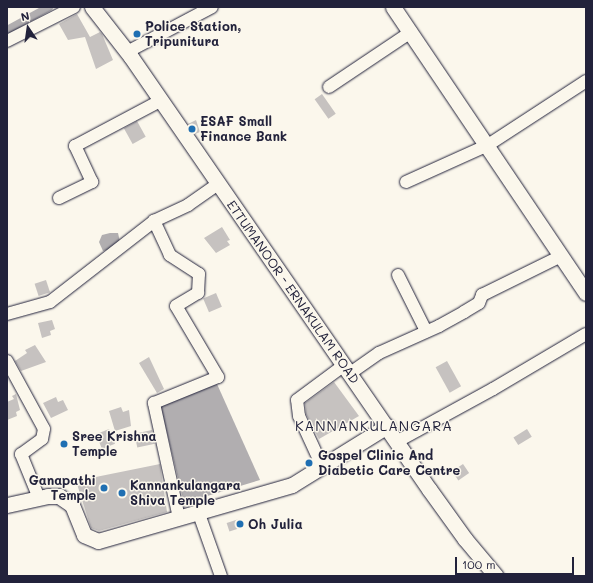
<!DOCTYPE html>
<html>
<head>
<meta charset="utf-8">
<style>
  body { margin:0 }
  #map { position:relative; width:593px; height:583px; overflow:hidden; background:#fbf7ec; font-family:Mali,sans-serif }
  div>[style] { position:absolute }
  .water>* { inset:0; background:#b1aeb0 }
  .canal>* { height:8px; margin:-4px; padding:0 4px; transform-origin:4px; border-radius:4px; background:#b1aeb0 }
  .building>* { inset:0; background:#c6c2c0; transform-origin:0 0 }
  .roads { filter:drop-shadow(0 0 1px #22223b) drop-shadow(0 0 1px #22223b) }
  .minor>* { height:12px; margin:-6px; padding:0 6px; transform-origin:6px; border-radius:6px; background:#fbf7ec }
  .major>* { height:15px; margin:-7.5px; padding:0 7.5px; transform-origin:7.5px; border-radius:7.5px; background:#fbf7ec }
  .dots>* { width:11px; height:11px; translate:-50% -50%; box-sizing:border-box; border:2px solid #fbf7ec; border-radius:50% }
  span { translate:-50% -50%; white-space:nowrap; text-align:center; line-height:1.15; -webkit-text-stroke:3px #fbf7ec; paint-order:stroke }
  .poi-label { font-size:13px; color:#22223b; font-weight:700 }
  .left { translate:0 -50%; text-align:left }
  .right { translate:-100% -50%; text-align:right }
  .street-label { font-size:13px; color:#22223b }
  .neighbourhood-label { font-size:14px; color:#22223b; letter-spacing:1px }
  .frame { position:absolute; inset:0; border:8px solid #22223b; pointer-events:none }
  .north { position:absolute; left:8px; top:8px; width:40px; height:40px; -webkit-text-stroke:3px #fbf7ec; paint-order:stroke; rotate:347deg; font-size:11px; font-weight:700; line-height:16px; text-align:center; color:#22223b }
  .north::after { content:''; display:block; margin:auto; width:14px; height:18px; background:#22223b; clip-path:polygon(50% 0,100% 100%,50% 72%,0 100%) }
  .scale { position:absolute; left:455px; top:557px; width:119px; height:18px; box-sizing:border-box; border:2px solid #22223b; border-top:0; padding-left:5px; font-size:12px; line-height:14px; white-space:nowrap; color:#22223b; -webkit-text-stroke:3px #fbf7ec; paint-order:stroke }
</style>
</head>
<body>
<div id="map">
  <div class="water">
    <i style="clip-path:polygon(110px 233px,118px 233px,120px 242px,115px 248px,103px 251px,99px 242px,102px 235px)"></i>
    <i style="clip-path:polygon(217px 384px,260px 480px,184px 503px,159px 400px)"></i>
  </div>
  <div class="canal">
    <i style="left:7px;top:30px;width:48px;rotate:-28.7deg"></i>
  </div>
  <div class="building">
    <i style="clip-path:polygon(77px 14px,90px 37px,100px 32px,102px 34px,113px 60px,96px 69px,85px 37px,68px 40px,59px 24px)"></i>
    <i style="left:322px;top:94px;width:24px;height:9px;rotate:55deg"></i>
    <i style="clip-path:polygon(196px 120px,200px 132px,195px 134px,188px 124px)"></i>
    <i style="left:137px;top:121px;width:18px;height:15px;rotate:61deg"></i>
    <i style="clip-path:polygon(222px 227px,230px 240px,227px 241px,230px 245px,216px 253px,204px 238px)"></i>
    <i style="left:46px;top:280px;width:13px;height:12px;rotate:72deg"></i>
    <i style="left:216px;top:293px;width:15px;height:14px;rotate:67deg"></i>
    <i style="clip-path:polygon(52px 320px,55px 329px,50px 331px,51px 335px,42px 338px,38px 323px)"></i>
    <i style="clip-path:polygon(35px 345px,46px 362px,21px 371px,15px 361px,27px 353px,25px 350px)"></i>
    <i style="clip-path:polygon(149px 357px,164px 389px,157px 393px,139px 363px)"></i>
    <i style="left:447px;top:361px;width:29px;height:13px;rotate:61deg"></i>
    <i style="clip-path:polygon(334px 382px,359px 416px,319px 439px,306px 414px,305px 403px)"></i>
    <i style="clip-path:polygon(16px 394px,20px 410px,16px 412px,17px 416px,7px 420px,7px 402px,14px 399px,12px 396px)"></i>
    <i style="clip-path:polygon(56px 397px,58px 402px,63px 400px,68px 410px,51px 418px,43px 403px)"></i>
    <i style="clip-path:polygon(121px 407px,123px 412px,129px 410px,131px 426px,115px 431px,109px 411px)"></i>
    <i style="left:109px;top:429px;width:16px;height:14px;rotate:68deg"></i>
    <i style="left:527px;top:429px;width:9px;height:16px;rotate:58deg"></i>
    <i style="left:152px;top:430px;width:14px;height:18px;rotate:78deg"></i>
    <i style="clip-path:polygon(160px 464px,167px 512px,99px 531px,91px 528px,76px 481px)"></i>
    <i style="left:463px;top:464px;width:11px;height:13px;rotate:56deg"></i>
    <i style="left:239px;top:519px;width:9px;height:13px;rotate:72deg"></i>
  </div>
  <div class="roads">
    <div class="minor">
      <i style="left:7px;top:41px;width:75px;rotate:-26.9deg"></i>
      <i style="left:127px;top:52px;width:96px;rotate:-27.9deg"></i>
      <i style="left:329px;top:87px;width:99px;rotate:-33.9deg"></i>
      <i style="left:406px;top:182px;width:90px;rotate:-24.3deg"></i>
      <i style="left:488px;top:145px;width:117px;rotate:-33.1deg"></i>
      <i style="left:59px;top:198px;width:37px;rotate:-26deg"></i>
      <i style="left:92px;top:182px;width:40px;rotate:-115deg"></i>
      <i style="left:75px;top:146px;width:98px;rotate:-27.9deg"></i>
      <i style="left:398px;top:275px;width:63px;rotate:63.4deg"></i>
      <i style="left:7px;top:314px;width:45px;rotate:-15.6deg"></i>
      <i style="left:50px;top:302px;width:132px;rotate:-37.9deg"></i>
      <i style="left:7px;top:361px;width:77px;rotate:61.4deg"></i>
      <i style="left:44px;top:429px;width:10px;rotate:101deg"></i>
      <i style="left:42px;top:439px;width:26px;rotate:144deg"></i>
      <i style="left:21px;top:454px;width:48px;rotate:67.8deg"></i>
      <i style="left:349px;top:374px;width:37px;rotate:-35deg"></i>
      <i style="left:379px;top:353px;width:66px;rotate:-24.2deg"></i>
      <i style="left:439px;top:326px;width:29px;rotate:-29deg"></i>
      <i style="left:464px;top:312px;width:17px;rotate:-31deg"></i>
      <i style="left:479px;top:303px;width:9px;rotate:-69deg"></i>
      <i style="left:482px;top:295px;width:88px;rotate:-26.3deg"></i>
      <i style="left:398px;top:441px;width:108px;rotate:-28.7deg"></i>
      <i style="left:493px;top:389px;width:108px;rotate:-30.6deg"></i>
      <i style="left:322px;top:466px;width:55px;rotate:-114.7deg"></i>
      <i style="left:299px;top:416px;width:16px;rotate:-97deg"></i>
      <i style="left:297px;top:400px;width:57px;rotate:-36.5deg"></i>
      <i style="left:199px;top:514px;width:66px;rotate:70.5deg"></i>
      <i style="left:179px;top:518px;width:118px;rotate:-102.3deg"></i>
      <i style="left:154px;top:403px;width:69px;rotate:-22.1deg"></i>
      <i style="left:218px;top:377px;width:82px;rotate:-120.6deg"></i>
      <i style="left:176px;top:306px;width:26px;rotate:-31deg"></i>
      <i style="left:198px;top:293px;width:19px;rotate:-87deg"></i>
      <i style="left:199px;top:274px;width:35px;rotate:-147deg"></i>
      <i style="left:170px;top:255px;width:38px;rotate:-115deg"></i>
      <i style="left:154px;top:221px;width:38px;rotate:-25deg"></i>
      <i style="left:188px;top:205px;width:37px;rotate:-35deg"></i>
    </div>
    <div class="major">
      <i style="left:92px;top:7px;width:63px;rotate:52deg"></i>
      <i style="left:131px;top:57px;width:525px;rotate:55.4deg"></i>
      <i style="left:429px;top:489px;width:62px;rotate:54.2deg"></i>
      <i style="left:465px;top:539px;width:48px;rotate:50deg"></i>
      <i style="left:393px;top:7px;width:345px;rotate:56deg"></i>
      <i style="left:7px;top:505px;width:42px;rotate:-12.4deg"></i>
      <i style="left:48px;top:496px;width:11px"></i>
      <i style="left:59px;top:496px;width:16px;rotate:35deg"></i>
      <i style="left:72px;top:505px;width:32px;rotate:68deg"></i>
      <i style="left:84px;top:535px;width:15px;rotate:23deg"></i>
      <i style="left:98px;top:541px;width:202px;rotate:-16.1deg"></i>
      <i style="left:292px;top:485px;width:112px;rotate:-31.8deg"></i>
    </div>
  </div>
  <div class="dots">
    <i style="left:137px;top:34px;background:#1f6fb2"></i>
    <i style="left:192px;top:129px;background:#1f6fb2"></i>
    <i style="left:64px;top:444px;background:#1f6fb2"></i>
    <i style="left:309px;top:463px;background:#1f6fb2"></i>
    <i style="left:104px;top:488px;background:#1f6fb2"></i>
    <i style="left:122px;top:493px;background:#1f6fb2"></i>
    <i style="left:240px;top:524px;background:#1f6fb2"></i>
  </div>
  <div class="poi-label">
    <span class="left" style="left:145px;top:34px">Police Station,<br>Tripunitura</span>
    <span class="left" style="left:200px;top:129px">ESAF Small<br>Finance Bank</span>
    <span class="left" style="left:72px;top:444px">Sree Krishna<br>Temple</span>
    <span class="left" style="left:318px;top:463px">Gospel Clinic And<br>Diabetic Care Centre</span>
    <span class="right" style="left:96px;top:488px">Ganapathi<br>Temple</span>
    <span class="left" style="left:130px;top:493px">Kannankulangara<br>Shiva Temple</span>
    <span class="left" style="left:248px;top:524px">Oh Julia</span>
  </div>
  <div class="street-label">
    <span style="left:293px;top:292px;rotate:55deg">ETTUMANOOR - ERNAKULAM ROAD</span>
  </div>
  <div class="neighbourhood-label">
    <span style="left:374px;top:426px">KANNANKULANGARA</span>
  </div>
  <div class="frame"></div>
  <div class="north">N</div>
  <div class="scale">100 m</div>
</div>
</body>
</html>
